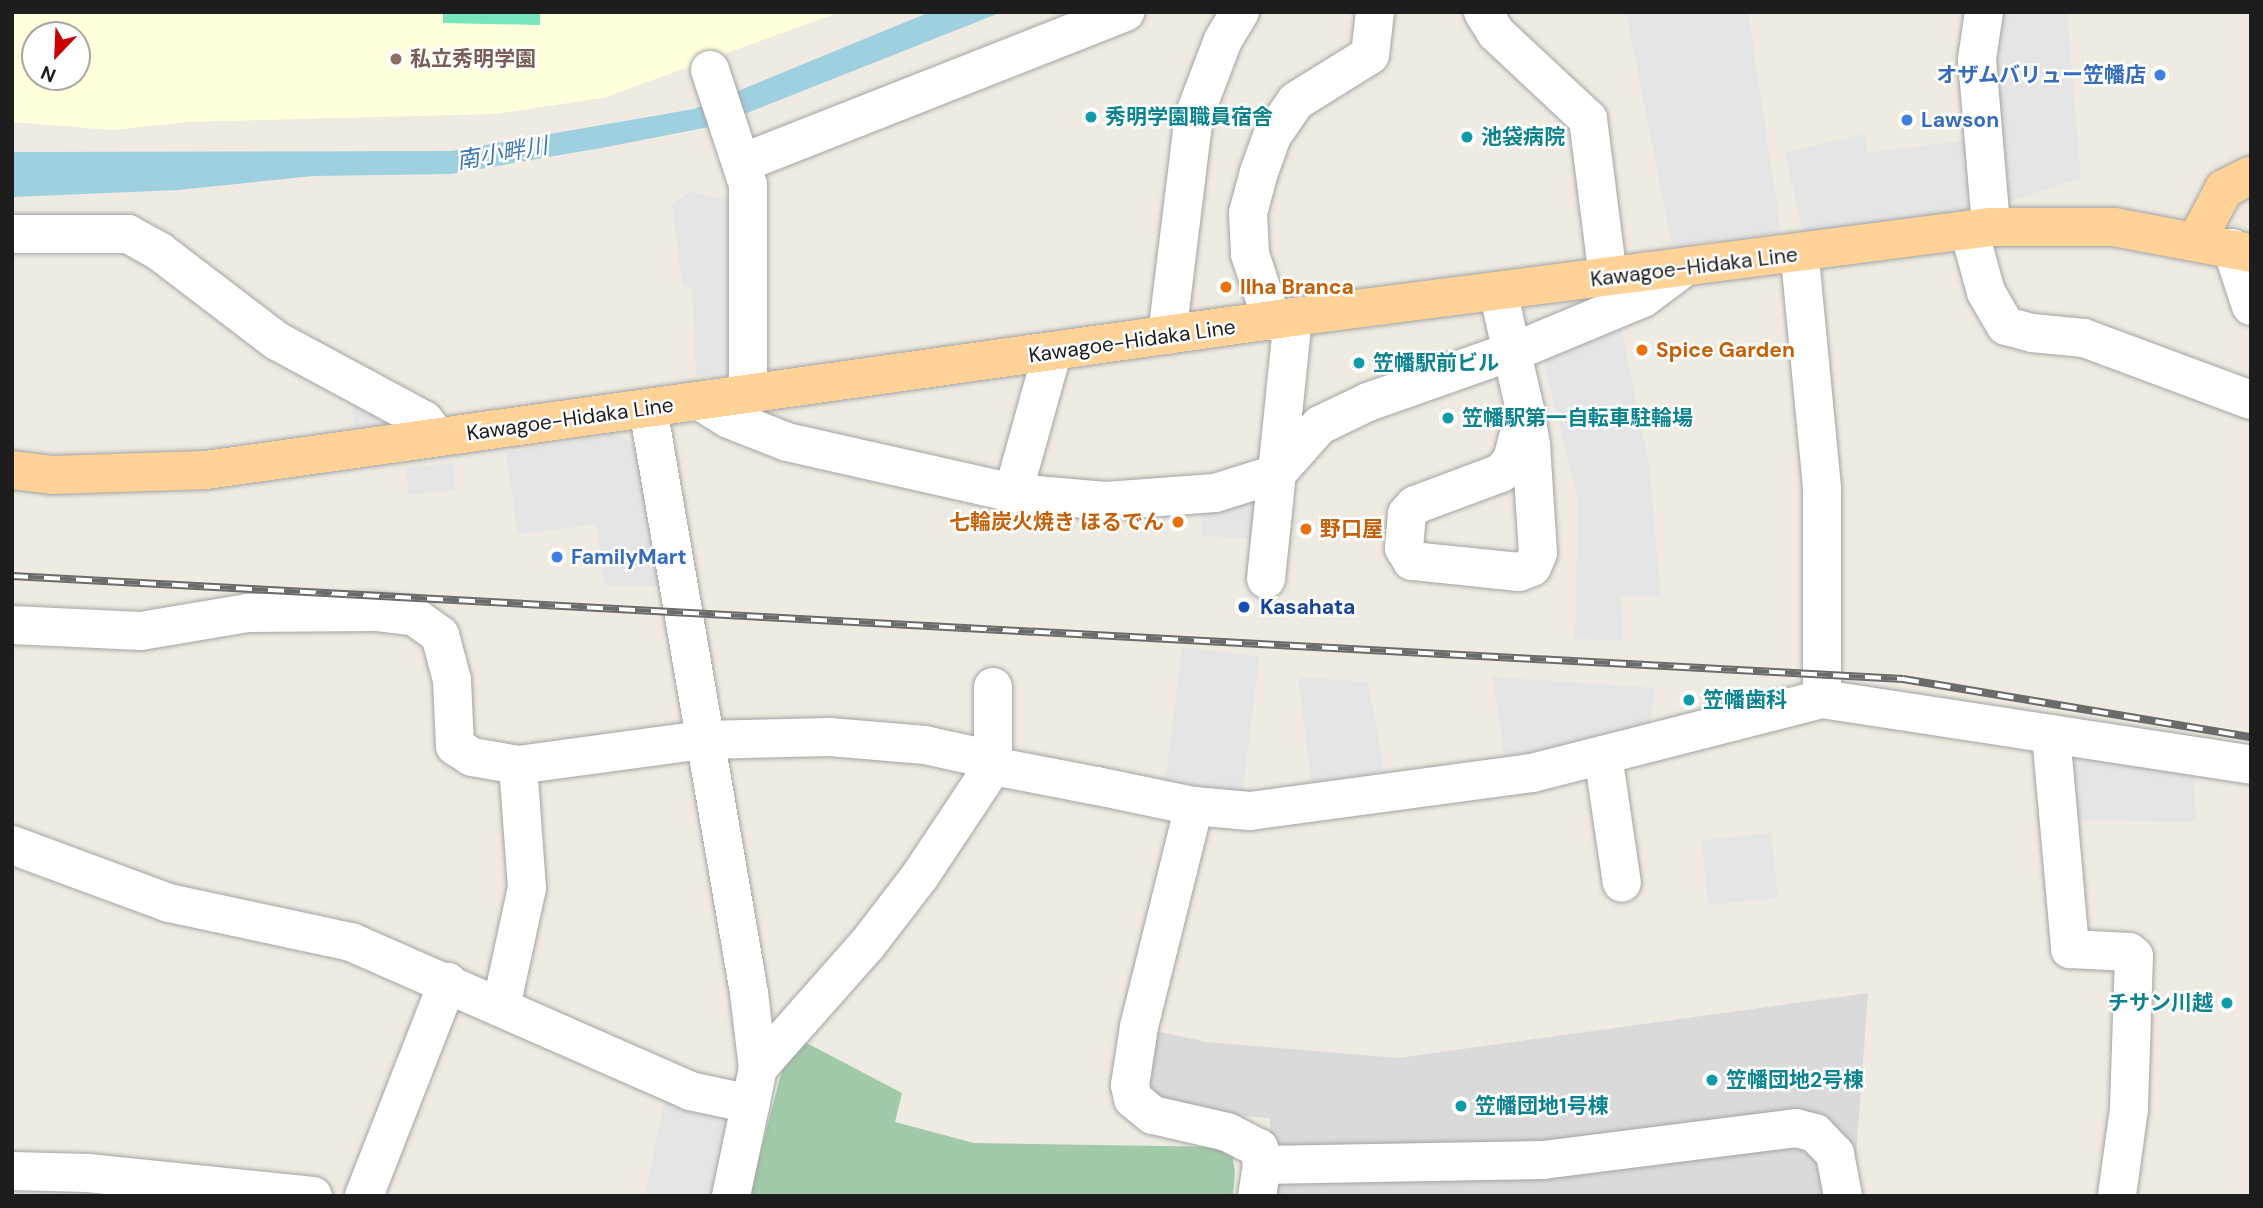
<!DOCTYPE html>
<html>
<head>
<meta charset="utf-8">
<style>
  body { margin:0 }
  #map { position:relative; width:2263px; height:1208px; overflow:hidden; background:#efebe2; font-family:"DM Sans","Noto Sans JP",sans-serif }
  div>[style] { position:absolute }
  .residential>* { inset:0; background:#dbdada }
  .education>* { inset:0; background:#ffffdb }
  .cemetery>* { inset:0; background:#a1caa8 }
  .pitch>* { inset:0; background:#79e5bc }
  .parking>* { inset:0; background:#e5e5e5; transform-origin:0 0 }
  .water>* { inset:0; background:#9ed0e0 }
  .roads { filter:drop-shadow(0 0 2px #a4a4a4) drop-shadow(0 0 2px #a4a4a4) }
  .minor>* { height:38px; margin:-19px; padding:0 19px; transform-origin:19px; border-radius:19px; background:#fff }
  .major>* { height:38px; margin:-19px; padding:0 19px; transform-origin:19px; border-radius:19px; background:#ffd397 }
  .rail>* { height:8px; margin-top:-4px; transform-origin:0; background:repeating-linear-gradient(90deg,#fff 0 16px,#6b6b6b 0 32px); box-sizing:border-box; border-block:2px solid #6b6b6b }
  .dots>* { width:19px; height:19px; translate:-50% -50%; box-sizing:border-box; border:4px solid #fff; border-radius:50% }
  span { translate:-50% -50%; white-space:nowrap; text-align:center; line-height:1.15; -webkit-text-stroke:5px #fff; paint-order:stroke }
  .education-label { font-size:21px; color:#785e54; font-weight:700 }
  .left { translate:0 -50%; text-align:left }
  .shop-label { font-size:21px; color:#366cbe; font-weight:700 }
  .right { translate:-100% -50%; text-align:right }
  .culture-label { font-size:21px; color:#0d838f; font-weight:700 }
  .street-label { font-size:21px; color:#1d1d1d }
  .food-label { font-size:21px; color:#c56008; font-weight:700 }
  .transit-label { font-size:21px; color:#164399; font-weight:700 }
  .water-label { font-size:23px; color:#4279b3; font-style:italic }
  .frame { position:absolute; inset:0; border:14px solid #1d1d1d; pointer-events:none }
  .north { position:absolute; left:21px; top:21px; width:70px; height:70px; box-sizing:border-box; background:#fff; border:2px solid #a5a5a5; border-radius:50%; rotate:203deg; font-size:19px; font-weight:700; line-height:28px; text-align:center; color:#1d1d1d }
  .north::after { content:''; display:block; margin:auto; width:24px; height:32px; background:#ca0300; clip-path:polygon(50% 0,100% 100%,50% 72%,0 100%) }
</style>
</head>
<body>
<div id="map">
  <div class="residential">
    <i style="clip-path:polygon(1868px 993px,1853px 1196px,1269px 1196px,1270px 1118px,1203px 1113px,1165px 1102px,1144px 1079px,1155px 1031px,1207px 1042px,1398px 1058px)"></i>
  </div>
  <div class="education">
    <i style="clip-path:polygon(evenodd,12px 12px,840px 12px,603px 98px,495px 114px,188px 122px,112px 130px,12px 122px,12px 12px,35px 35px,77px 35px,77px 77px,35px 77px,35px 35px)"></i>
  </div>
  <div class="cemetery">
    <i style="clip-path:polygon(801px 1040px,902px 1093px,895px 1122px,974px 1143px,1226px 1147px,1232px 1152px,1235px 1172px,1233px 1196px,749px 1196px,786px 1055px)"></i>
  </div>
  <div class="pitch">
    <i style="clip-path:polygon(443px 12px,540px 12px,540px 25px,443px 23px)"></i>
  </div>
  <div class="parking">
    <i style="clip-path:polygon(1626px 12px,1748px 12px,1781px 233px,1672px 246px)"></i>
    <i style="clip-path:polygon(1999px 12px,2067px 12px,2081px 178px,2012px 201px,2002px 197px,1992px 55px)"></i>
    <i style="clip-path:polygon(1865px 134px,1868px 153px,1968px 140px,1976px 208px,1970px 213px,1803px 232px,1785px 153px)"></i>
    <i style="clip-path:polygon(689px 192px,738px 202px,736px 373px,696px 376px,692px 287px,683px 287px,672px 206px)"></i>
    <i style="clip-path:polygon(1619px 318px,1649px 464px,1661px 596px,1621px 597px,1623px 640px,1575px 639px,1578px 500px,1541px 350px)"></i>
    <i style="clip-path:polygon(351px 392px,414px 421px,354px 428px)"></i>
    <i style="clip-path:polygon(617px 434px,638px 447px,662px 587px,604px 585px,597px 524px,518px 534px,506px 452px)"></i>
    <i style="left:453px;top:463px;width:27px;height:47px;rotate:84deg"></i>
    <i style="clip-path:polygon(1262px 488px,1258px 539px,1202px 536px,1202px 502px)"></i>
    <i style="left:1182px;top:647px;width:78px;height:140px;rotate:7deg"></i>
    <i style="clip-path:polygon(1298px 677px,1368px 682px,1387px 786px,1313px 796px)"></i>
    <i style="clip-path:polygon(1493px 677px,1655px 688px,1649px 734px,1506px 767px)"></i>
    <i style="clip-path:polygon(2066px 744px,2193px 762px,2196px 822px,2065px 820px)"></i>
    <i style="left:1771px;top:833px;width:65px;height:70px;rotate:84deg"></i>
    <i style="clip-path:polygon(666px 1094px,733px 1107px,715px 1196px,645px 1196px)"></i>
  </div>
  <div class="water">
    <i style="clip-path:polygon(930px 12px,1002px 12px,714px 126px,601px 148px,451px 174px,313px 176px,178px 190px,12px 197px,12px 152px,451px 151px,694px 109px)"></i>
  </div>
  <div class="roads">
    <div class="minor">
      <i style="left:1483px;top:12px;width:25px;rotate:58deg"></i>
      <i style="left:1496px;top:33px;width:126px;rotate:43.1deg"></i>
      <i style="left:1588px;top:119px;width:160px;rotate:82.8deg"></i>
      <i style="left:1984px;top:12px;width:48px;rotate:98.5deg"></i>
      <i style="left:1977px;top:59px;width:169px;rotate:85.2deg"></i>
      <i style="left:710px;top:70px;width:121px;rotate:71.7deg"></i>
      <i style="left:748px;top:185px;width:209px;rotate:90deg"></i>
      <i style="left:742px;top:163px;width:412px;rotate:-21.5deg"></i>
      <i style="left:1969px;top:230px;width:64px;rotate:74.7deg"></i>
      <i style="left:1986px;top:292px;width:39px;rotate:60deg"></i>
      <i style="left:2006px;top:326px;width:27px;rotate:15deg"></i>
      <i style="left:2032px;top:333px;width:52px;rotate:5.5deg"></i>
      <i style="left:2084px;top:338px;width:178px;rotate:20.4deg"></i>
      <i style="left:12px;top:234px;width:116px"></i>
      <i style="left:128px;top:234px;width:37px;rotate:29deg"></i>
      <i style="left:160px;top:252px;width:147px;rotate:37.3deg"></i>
      <i style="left:277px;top:341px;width:167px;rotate:28.3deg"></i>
      <i style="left:424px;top:420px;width:21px;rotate:53deg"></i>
      <i style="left:2232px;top:248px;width:61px;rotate:71.9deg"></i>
      <i style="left:1796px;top:255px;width:15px;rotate:70deg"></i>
      <i style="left:1801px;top:269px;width:221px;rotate:84.5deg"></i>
      <i style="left:1822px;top:489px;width:210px;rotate:90deg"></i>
      <i style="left:1498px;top:291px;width:122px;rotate:77.2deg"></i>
      <i style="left:1525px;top:410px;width:36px;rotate:80deg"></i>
      <i style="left:1531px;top:445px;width:108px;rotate:86.3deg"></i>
      <i style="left:1538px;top:553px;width:15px;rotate:113deg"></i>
      <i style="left:1532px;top:567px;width:14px;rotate:159deg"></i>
      <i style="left:1519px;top:572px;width:108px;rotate:-174.1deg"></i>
      <i style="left:1412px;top:561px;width:15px;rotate:-122deg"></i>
      <i style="left:1404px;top:548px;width:34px;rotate:-85deg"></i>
      <i style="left:1407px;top:514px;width:12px;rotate:-48deg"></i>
      <i style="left:1415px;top:505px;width:92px;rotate:-20.4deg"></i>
      <i style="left:1501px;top:473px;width:17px;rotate:-50deg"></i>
      <i style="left:1512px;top:460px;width:52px;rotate:-75.4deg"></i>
      <i style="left:1272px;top:321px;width:71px;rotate:-108.2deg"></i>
      <i style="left:1250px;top:254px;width:41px;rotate:-92.8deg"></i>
      <i style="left:1248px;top:213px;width:42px;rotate:-75deg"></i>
      <i style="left:1259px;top:172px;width:38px;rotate:-70deg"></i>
      <i style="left:1272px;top:136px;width:42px;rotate:-55.6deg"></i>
      <i style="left:1296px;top:101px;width:87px;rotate:-31.9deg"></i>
      <i style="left:1370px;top:55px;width:43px;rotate:-83.4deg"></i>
      <i style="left:1167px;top:335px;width:221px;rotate:-83deg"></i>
      <i style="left:1194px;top:116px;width:81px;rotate:-69.1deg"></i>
      <i style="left:1223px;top:40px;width:33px;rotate:-59deg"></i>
      <i style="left:700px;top:401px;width:34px;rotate:32deg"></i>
      <i style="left:729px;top:419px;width:62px;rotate:21.6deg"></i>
      <i style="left:787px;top:442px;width:232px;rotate:12.7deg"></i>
      <i style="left:1013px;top:493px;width:93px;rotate:4.9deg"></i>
      <i style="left:1106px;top:501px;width:109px;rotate:-4.2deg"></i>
      <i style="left:1215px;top:493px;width:64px;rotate:-17.3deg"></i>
      <i style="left:1276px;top:474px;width:66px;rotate:-48.1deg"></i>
      <i style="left:1320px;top:425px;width:53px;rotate:-25.6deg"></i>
      <i style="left:1368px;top:402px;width:172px;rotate:-19.4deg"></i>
      <i style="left:1530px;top:345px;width:122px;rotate:-22.6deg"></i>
      <i style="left:1643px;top:298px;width:50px;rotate:-36.9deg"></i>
      <i style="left:648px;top:408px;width:594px;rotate:80.2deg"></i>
      <i style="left:749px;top:993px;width:76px;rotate:83.2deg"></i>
      <i style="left:758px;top:1068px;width:131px;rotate:101.9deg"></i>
      <i style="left:1013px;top:493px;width:145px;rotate:-74.4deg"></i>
      <i style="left:1266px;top:579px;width:263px;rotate:-84.1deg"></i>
      <i style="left:12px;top:625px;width:129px;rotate:2.7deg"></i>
      <i style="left:141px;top:631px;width:108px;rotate:-9.6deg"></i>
      <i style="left:247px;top:613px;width:129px;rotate:-0.4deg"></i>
      <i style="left:376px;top:612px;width:39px;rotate:7deg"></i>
      <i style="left:415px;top:617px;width:31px;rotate:36deg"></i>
      <i style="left:440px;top:635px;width:47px;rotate:75.1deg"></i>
      <i style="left:452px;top:680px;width:66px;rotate:87.4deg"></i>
      <i style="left:455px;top:746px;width:20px;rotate:33deg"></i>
      <i style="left:472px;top:757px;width:47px;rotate:9.9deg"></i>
      <i style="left:518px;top:765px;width:187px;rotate:-7.7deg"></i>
      <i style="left:703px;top:740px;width:127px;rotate:-1.4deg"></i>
      <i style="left:830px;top:737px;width:95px;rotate:4.8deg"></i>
      <i style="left:925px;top:745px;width:51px;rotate:12.4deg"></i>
      <i style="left:975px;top:756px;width:21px;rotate:29deg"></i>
      <i style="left:993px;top:766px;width:106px;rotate:10.9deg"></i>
      <i style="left:1097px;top:786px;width:99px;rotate:11.7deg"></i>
      <i style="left:1194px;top:806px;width:56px;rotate:5.1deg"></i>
      <i style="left:1250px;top:811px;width:285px;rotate:-7.7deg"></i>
      <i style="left:1532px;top:773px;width:299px;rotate:-14.3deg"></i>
      <i style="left:1822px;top:699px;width:434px;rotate:8.7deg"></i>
      <i style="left:2051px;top:734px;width:216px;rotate:84.9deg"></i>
      <i style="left:2070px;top:949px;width:59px;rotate:2.9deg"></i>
      <i style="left:2129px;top:952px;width:6px;rotate:39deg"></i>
      <i style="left:2134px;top:956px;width:153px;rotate:91.9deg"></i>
      <i style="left:2129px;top:1109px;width:88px;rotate:97.9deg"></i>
      <i style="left:1603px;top:755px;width:129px;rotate:81.6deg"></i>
      <i style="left:1194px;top:806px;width:228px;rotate:104deg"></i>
      <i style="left:1139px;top:1027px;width:59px;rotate:98.8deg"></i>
      <i style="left:1130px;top:1085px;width:14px;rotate:78deg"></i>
      <i style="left:1133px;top:1099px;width:26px;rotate:39deg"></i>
      <i style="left:1153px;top:1115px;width:76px;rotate:12.9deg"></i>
      <i style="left:1227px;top:1132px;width:36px;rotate:27deg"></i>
      <i style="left:1259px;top:1148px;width:17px;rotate:80deg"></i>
      <i style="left:1262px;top:1165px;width:31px;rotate:99deg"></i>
      <i style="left:12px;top:845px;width:167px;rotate:20.3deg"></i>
      <i style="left:169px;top:903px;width:186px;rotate:12.1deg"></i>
      <i style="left:351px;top:942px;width:370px;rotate:23.7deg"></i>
      <i style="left:690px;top:1091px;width:62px;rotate:12deg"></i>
      <i style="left:501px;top:1007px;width:122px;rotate:-77.7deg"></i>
      <i style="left:527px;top:888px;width:123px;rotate:-94.2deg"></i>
      <i style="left:758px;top:1068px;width:164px;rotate:-48.5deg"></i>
      <i style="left:867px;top:945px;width:87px;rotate:-52.5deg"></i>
      <i style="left:920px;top:876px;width:132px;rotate:-56.4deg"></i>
      <i style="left:993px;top:766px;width:79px;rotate:-90deg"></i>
      <i style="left:1262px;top:1165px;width:281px;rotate:-1deg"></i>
      <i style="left:1543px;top:1160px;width:255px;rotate:-7.2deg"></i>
      <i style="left:1796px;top:1128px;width:20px;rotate:15deg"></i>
      <i style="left:1815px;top:1133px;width:29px;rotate:46deg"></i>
      <i style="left:1835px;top:1154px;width:43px;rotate:79.2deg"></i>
      <i style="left:12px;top:1171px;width:76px;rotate:1.5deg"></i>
      <i style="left:88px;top:1173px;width:226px;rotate:5.8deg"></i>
      <i style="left:364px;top:1196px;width:230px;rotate:-68.6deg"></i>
    </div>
    <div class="major">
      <i style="left:2197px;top:240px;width:58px;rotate:-62.1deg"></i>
      <i style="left:2224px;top:189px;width:30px;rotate:-27deg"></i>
      <i style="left:12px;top:470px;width:41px;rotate:7deg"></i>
      <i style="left:53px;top:475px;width:153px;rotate:-1.9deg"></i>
      <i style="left:206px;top:470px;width:1098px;rotate:-8.01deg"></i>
      <i style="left:1293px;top:317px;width:704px;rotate:-7.35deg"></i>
      <i style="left:1991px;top:227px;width:123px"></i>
      <i style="left:2114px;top:227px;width:139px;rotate:10.7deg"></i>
    </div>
  </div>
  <div class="rail">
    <i style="left:12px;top:576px;width:1894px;rotate:3.12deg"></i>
    <i style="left:1903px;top:679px;width:353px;rotate:9.5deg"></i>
  </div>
  <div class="dots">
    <i style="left:396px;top:59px;background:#8d6e63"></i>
    <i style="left:2160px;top:75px;background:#3f7fe0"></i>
    <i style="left:1091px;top:117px;background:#0f9aa8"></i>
    <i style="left:1907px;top:120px;background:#3f7fe0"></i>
    <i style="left:1467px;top:137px;background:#0f9aa8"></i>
    <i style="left:1226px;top:287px;background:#e8710a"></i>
    <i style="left:1642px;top:350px;background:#e8710a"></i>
    <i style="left:1359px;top:363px;background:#0f9aa8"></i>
    <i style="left:1448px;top:418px;background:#0f9aa8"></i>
    <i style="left:1178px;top:522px;background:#e8710a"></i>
    <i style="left:1306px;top:529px;background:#e8710a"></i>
    <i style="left:557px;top:557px;background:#3f7fe0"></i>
    <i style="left:1244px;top:607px;background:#1a4fb4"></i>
    <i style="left:1689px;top:700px;background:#0f9aa8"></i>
    <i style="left:2227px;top:1003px;background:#0f9aa8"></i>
    <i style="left:1712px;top:1080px;background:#0f9aa8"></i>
    <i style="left:1461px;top:1106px;background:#0f9aa8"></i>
  </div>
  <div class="education-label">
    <span class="left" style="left:410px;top:59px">私立秀明学園</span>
  </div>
  <div class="shop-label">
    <span class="right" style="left:2146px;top:75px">オザムバリュー笠幡店</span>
    <span class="left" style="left:1921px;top:120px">Lawson</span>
    <span class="left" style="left:571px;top:557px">FamilyMart</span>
  </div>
  <div class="culture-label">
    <span class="left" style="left:1105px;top:117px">秀明学園職員宿舎</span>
    <span class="left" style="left:1481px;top:137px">池袋病院</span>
    <span class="left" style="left:1373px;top:363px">笠幡駅前ビル</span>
    <span class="left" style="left:1462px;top:418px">笠幡駅第一自転車駐輪場</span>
    <span class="left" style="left:1703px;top:700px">笠幡歯科</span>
    <span class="right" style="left:2213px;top:1003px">チサン川越</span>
    <span class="left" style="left:1726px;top:1080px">笠幡団地2号棟</span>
    <span class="left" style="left:1475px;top:1106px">笠幡団地1号棟</span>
  </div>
  <div class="street-label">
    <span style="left:1694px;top:267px;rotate:-7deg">Kawagoe-Hidaka Line</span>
    <span style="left:1132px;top:341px;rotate:-8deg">Kawagoe-Hidaka Line</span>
    <span style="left:570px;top:419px;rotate:-8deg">Kawagoe-Hidaka Line</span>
  </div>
  <div class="food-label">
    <span class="left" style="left:1240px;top:287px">Ilha Branca</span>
    <span class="left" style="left:1656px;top:350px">Spice Garden</span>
    <span class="right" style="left:1164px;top:522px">七輪炭火焼き ほるでん</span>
    <span class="left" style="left:1320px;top:529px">野口屋</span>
  </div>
  <div class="transit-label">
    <span class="left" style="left:1260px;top:607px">Kasahata</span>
  </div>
  <div class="water-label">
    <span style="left:502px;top:153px;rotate:-10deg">南小畔川</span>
  </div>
  <div class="frame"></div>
  <div class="north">N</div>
</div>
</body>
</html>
